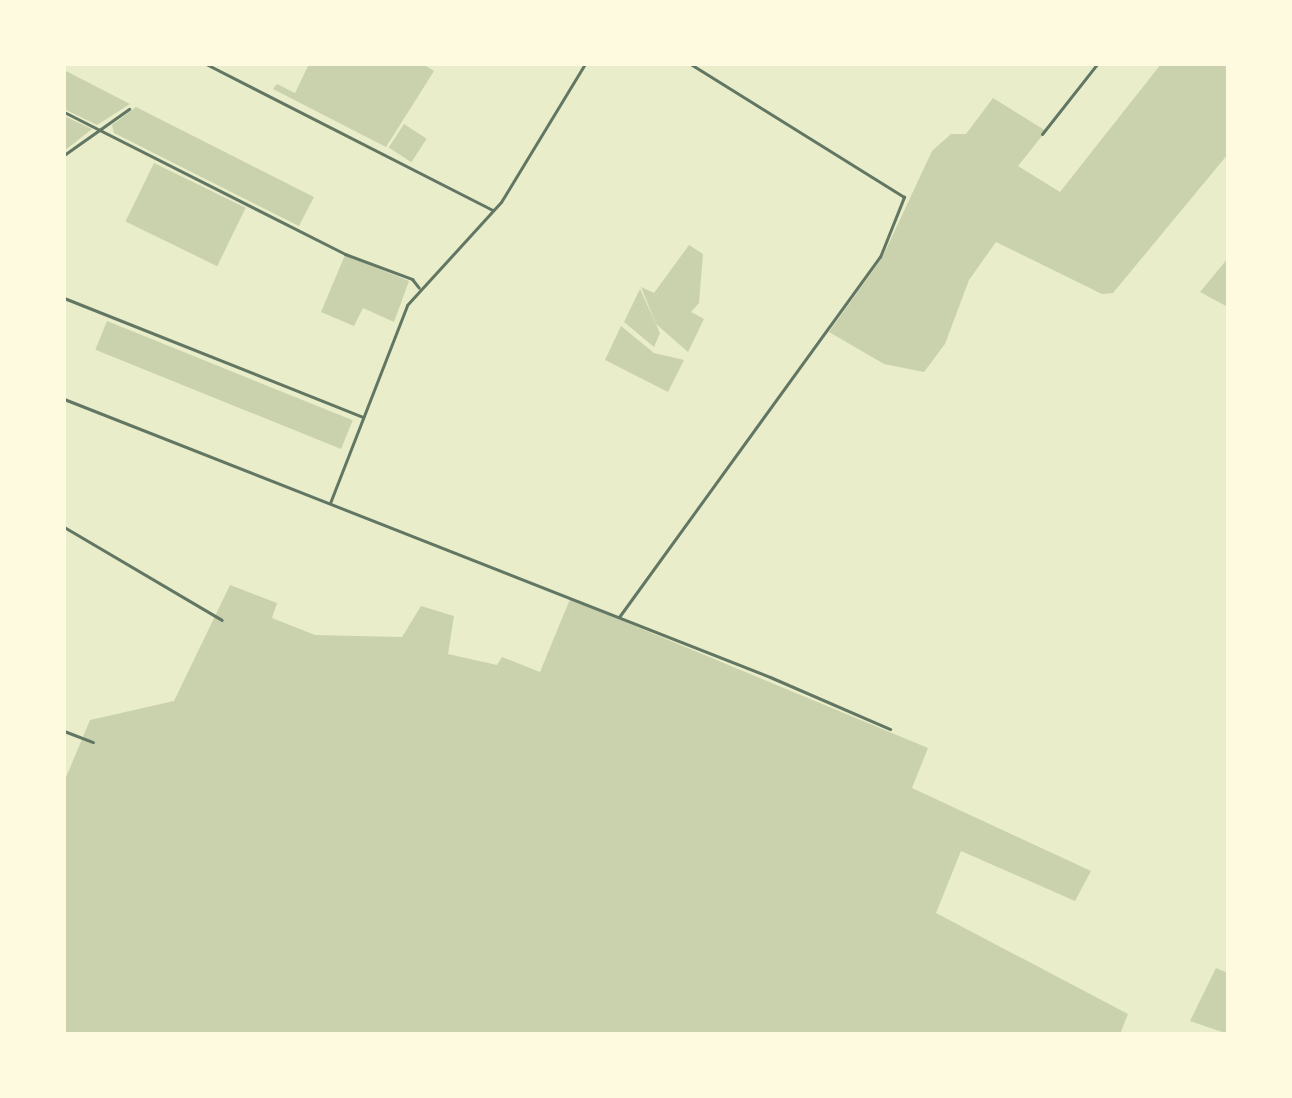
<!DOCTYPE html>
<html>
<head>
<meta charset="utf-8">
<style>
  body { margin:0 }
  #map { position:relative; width:1292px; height:1098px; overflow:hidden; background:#e9edc9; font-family:"Public Sans",sans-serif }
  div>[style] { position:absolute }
  .green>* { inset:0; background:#cad2ad; transform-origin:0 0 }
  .minor>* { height:3px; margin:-1.5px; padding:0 1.5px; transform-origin:1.5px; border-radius:1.5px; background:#617663 }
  span { translate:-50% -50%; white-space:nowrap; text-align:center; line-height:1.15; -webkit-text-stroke:6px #fefae0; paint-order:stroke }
  .frame { position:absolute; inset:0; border:66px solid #fefae0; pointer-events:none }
</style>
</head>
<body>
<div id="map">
  <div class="green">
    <i style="clip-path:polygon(309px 64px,423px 64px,434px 71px,386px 147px,273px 89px,277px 84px,295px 93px)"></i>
    <i style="clip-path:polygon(1161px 64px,1228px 64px,1228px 154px,1113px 293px,1102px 294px,996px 242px,969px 280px,945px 344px,924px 372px,884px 364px,829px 332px,882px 258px,932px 151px,951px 134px,966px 134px,993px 98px,1046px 131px,1018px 166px,1060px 192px)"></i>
    <i style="clip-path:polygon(64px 70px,130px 104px,97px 125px,64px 109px)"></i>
    <i style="clip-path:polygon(136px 107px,314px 197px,299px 226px,114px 133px,112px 125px)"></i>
    <i style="clip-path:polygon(64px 116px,92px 129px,64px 151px)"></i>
    <i style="left:404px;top:124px;width:27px;height:28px;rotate:33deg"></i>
    <i style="left:154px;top:163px;width:102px;height:65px;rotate:26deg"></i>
    <i style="clip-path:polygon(689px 245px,703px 254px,699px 303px,691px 312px,704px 319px,688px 352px,656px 324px,641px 287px,654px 293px)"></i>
    <i style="clip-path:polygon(345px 255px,409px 281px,394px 322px,363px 308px,354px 326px,321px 312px)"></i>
    <i style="clip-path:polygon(1228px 258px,1228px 307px,1200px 292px)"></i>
    <i style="clip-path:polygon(640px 289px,660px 333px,654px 347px,624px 322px)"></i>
    <i style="left:107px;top:321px;width:265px;height:31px;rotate:22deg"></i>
    <i style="clip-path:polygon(621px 326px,654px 353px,684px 360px,668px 392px,605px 360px)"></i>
    <i style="clip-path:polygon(230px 585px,277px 603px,272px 618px,315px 635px,402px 637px,421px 606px,454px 616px,448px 654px,497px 665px,502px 657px,540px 672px,570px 599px,928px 748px,912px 788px,1091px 871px,1075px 901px,961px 851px,936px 913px,1128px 1014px,1120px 1034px,64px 1034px,64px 782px,90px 720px,174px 701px)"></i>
    <i style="clip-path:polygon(1216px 968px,1228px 973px,1228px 1034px,1190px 1021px)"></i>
  </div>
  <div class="minor">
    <i style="left:206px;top:64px;width:321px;rotate:27deg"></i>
    <i style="left:64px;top:112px;width:315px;rotate:26.8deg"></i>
    <i style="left:345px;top:254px;width:72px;rotate:20.5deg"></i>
    <i style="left:412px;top:279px;width:11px;rotate:52deg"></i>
    <i style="left:1042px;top:134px;width:89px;rotate:-51.8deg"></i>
    <i style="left:64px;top:155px;width:80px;rotate:-35.3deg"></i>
    <i style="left:64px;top:298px;width:322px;rotate:21.7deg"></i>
    <i style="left:64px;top:399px;width:759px;rotate:21.49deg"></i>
    <i style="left:770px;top:677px;width:131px;rotate:23.4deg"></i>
    <i style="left:330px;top:503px;width:212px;rotate:-68.7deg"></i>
    <i style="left:407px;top:305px;width:139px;rotate:-47.6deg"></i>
    <i style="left:501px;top:202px;width:162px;rotate:-58.7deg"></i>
    <i style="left:64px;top:527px;width:183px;rotate:30.5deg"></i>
    <i style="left:619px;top:617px;width:445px;rotate:-54.1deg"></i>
    <i style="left:880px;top:257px;width:65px;rotate:-68.2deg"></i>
    <i style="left:904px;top:197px;width:252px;rotate:-148.1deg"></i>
    <i style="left:64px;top:731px;width:31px;rotate:21deg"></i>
  </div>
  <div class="frame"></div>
</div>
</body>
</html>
